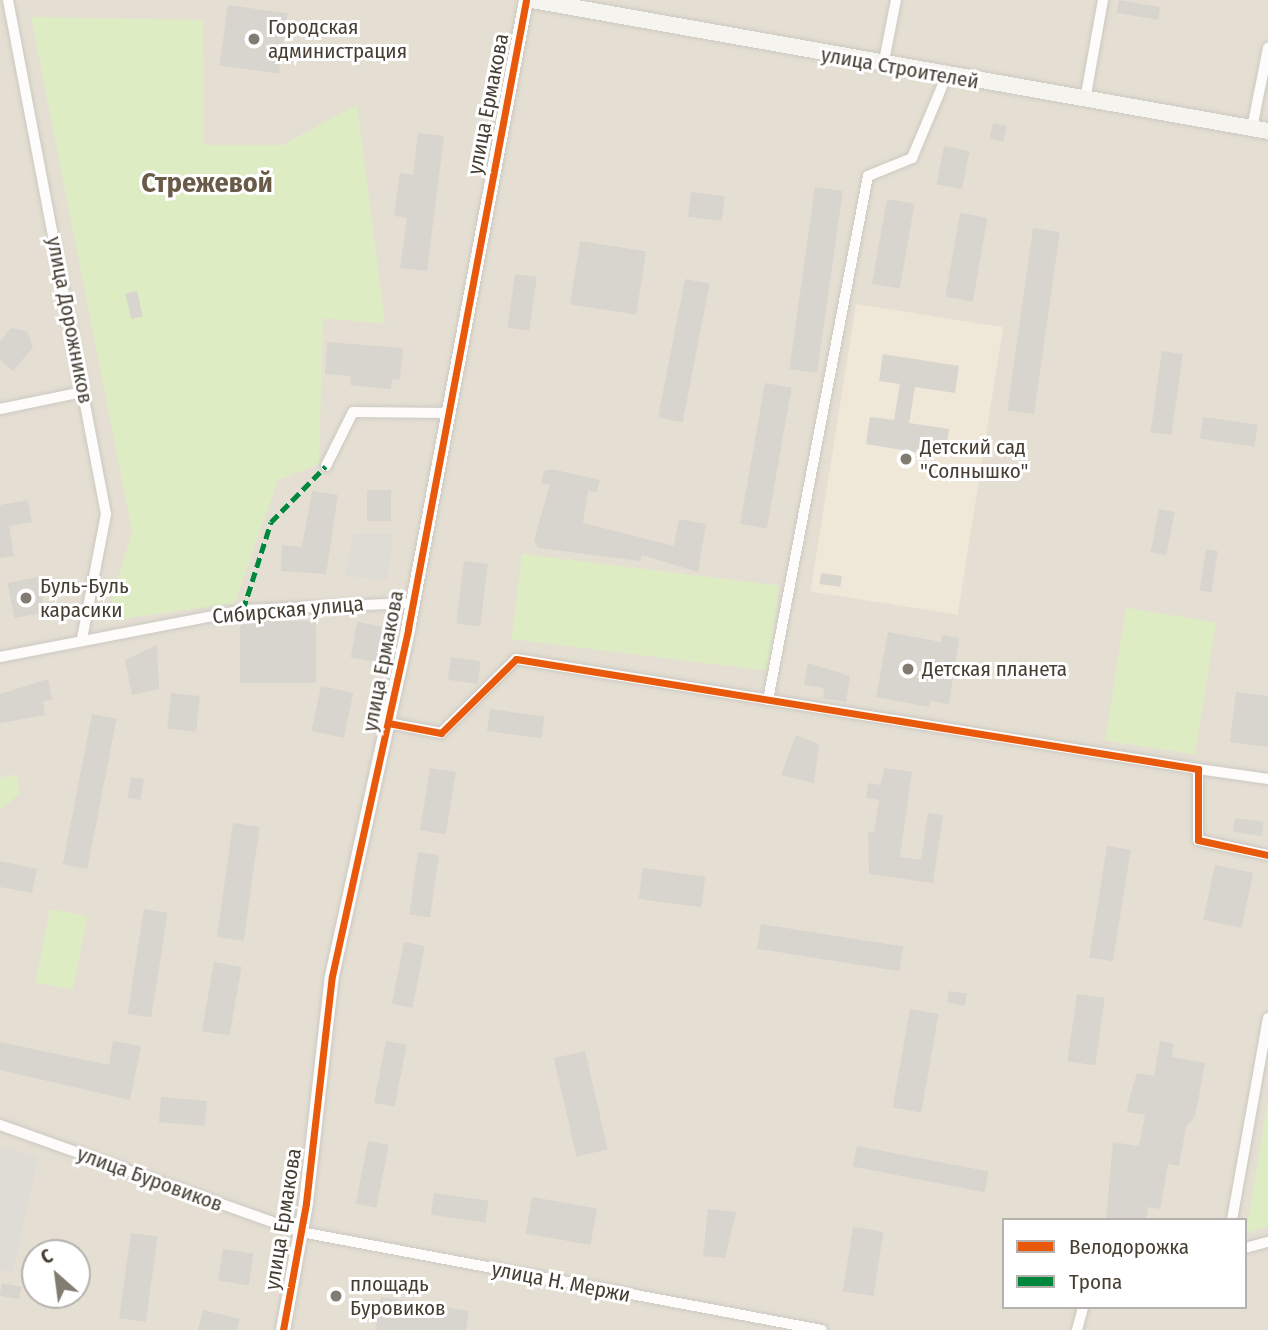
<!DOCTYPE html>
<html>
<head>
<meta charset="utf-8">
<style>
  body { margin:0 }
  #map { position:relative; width:1268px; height:1330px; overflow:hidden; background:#f0ede6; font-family:"Fira Sans Condensed",sans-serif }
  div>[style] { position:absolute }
  .residential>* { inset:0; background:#e5dfd3 }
  .education>* { inset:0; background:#efe8d8; transform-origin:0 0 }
  .green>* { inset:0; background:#deecc4; transform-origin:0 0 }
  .parking>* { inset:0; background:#dfdcd6 }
  .building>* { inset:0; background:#d8d4ce; transform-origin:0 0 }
  .roads { filter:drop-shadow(0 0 2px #ccc9c3) drop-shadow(0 0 2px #ccc9c3) }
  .minor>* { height:10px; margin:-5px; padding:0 5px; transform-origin:5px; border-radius:5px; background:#fdfcfb }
  .tertiary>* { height:14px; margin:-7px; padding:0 7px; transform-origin:7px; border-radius:7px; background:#fdfcfb }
  .secondary>* { height:16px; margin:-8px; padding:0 8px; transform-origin:8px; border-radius:8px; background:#f6f4ee }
  .quiet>* { height:5px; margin-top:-2.5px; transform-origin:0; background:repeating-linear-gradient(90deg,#00873e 0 10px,transparent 0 15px) }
  .cycleway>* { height:7px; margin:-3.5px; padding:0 3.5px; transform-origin:3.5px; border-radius:3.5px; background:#e8590c }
  .dots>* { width:19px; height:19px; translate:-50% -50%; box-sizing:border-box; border:4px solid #fff; border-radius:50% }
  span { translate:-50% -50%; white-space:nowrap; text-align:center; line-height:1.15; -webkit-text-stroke:6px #fff; paint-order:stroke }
  .poi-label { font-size:21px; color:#463e33 }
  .left { translate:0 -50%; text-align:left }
  .street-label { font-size:21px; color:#463e33 }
  .district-label { font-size:28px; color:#6a5b49; font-weight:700 }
  .legend { position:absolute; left:1002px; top:1218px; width:245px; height:91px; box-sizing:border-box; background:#fff; border:2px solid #b5b2ad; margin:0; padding:9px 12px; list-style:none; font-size:21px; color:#463e33 }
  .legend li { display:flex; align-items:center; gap:14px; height:35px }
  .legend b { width:35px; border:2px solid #b5b2ad }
  .north { position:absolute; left:21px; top:1239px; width:70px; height:70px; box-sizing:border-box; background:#fff; border:2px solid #b5b2ad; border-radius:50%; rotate:332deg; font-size:19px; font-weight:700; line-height:28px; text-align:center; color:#463e33 }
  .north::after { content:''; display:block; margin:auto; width:24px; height:32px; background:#827b72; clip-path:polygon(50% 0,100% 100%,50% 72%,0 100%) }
</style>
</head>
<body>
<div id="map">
  <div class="residential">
    <i style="clip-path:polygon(evenodd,0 0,1268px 0,1268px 1330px,0 1330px,0 0,1004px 1220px,1245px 1220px,1245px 1307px,1004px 1307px,1004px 1220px,0 0,35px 1253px,77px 1253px,77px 1295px,35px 1295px,35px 1253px)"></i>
  </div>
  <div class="education">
    <i style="left:856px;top:304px;width:149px;height:291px;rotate:9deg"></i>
  </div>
  <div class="green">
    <i style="clip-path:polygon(31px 17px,203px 20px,204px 145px,282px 145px,357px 105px,385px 324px,323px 318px,319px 464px,278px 480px,235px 603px,106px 621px,132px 531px)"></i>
    <i style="left:522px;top:554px;width:259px;height:86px;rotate:7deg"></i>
    <i style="left:1126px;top:608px;width:91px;height:134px;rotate:9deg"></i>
    <i style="clip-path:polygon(17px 774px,19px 794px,0 810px,0 778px)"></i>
    <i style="left:50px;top:909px;width:38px;height:75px;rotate:11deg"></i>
    <i style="clip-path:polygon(1268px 1099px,1268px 1226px,1246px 1233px)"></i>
  </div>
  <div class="parking">
    <i style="clip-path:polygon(353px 534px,393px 534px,387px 580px,345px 576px)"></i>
    <i style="clip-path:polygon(0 1145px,38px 1158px,13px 1272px,0 1270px)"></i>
  </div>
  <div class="building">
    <i style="left:1119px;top:0;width:42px;height:13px;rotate:10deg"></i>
    <i style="left:228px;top:5px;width:60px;height:61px;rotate:8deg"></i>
    <i style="left:993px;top:123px;width:14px;height:16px;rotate:12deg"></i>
    <i style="clip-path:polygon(418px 133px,444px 136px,427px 271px,400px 268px,407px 218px,394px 216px,400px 173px,413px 175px)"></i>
    <i style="left:944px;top:146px;width:26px;height:39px;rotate:11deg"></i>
    <i style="left:815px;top:187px;width:28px;height:184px;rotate:8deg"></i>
    <i style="left:691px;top:192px;width:34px;height:25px;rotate:7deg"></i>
    <i style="left:887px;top:199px;width:28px;height:86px;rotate:10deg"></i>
    <i style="left:960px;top:213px;width:28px;height:85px;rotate:10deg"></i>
    <i style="left:1033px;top:228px;width:27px;height:184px;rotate:8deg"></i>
    <i style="left:580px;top:241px;width:67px;height:64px;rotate:9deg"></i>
    <i style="left:515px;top:274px;width:22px;height:54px;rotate:8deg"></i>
    <i style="left:685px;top:279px;width:25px;height:141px;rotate:11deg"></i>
    <i style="left:137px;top:291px;width:26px;height:12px;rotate:77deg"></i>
    <i style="clip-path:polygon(11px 328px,27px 331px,33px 347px,13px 371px,0 360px,0 341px)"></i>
    <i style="clip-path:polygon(327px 342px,403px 348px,400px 380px,392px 379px,391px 389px,350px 385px,351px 376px,325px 374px)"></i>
    <i style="left:1162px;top:351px;width:21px;height:82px;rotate:8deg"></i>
    <i style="clip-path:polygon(883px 354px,959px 366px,955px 393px,915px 387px,909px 423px,949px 429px,945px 457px,866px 444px,870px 417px,894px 420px,900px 384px,879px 381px)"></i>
    <i style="left:765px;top:383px;width:27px;height:143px;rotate:10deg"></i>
    <i style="left:1203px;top:417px;width:55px;height:22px;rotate:8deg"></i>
    <i style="clip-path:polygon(552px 469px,600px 480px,597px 492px,588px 491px,583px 523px,674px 546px,679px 519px,706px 524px,698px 572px,642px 555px,640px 561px,538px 548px,534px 540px,550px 484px,541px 483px,544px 471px)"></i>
    <i style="left:367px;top:490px;width:24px;height:31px"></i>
    <i style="clip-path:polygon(312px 491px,338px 495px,326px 574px,281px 571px,282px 545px,302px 547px)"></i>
    <i style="clip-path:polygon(28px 500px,32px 522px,9px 526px,14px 556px,0 558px,0 505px)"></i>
    <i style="left:1159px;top:509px;width:16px;height:44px;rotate:11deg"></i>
    <i style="left:1206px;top:549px;width:12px;height:42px;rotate:9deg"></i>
    <i style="left:464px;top:561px;width:24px;height:63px;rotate:7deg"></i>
    <i style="left:821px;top:573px;width:21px;height:11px;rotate:8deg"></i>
    <i style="left:38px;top:577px;width:36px;height:31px;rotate:79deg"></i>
    <i style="left:316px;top:621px;width:62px;height:76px;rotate:90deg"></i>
    <i style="left:357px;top:622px;width:27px;height:36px;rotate:10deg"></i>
    <i style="clip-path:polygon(888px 632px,941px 642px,942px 635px,959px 638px,949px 704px,930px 701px,929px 707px,876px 697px)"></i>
    <i style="clip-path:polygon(157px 645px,159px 689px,132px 695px,125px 660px)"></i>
    <i style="left:451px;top:657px;width:30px;height:23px;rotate:8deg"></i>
    <i style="clip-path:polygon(808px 663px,850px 676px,846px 702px,823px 698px,824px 688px,804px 685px)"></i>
    <i style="clip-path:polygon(48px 679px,52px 700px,43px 701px,45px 715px,0 723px,0 694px)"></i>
    <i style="left:321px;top:686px;width:33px;height:46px;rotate:12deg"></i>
    <i style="clip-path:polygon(1236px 692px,1268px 696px,1268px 747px,1230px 742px)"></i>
    <i style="left:171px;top:693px;width:29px;height:36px;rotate:6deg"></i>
    <i style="left:490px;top:709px;width:55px;height:22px;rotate:8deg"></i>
    <i style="left:92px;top:714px;width:25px;height:153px;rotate:11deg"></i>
    <i style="clip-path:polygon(796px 735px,819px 744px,814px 783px,781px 775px)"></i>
    <i style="left:430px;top:768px;width:26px;height:63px;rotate:9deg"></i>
    <i style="clip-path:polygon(884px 768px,912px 772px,900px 857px,921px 860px,928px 813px,943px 815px,933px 883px,869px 874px,868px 832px,874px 833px,879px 800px,866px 798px,868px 783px,881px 785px)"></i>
    <i style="left:131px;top:777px;width:13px;height:21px;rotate:9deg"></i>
    <i style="left:1235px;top:818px;width:29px;height:14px;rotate:8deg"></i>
    <i style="left:233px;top:823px;width:27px;height:115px;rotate:8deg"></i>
    <i style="left:1107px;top:846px;width:24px;height:113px;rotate:9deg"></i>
    <i style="left:418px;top:852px;width:21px;height:63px;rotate:8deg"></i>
    <i style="clip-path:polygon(0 861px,37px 869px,32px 893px,0 887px)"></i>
    <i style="left:1215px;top:865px;width:39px;height:56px;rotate:12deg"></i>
    <i style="left:643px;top:868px;width:63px;height:31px;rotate:8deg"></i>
    <i style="left:144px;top:909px;width:24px;height:106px;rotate:9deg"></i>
    <i style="left:761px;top:924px;width:144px;height:25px;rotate:9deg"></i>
    <i style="left:404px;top:942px;width:21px;height:63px;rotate:11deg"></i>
    <i style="left:214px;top:962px;width:28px;height:70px;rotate:10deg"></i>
    <i style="left:949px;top:991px;width:18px;height:12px;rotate:9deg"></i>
    <i style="left:1077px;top:994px;width:28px;height:68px;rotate:8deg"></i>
    <i style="left:910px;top:1009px;width:29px;height:100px;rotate:10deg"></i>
    <i style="clip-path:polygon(113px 1041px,141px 1046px,130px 1100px,0 1070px,0 1042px,109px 1065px)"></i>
    <i style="left:386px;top:1041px;width:21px;height:63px;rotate:11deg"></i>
    <i style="clip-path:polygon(1160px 1041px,1174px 1044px,1172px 1057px,1205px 1063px,1195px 1117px,1186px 1126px,1179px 1166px,1168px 1164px,1160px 1209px,1148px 1207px,1146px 1220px,1106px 1220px,1113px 1142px,1139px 1146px,1145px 1115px,1127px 1112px,1129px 1099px,1137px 1073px,1154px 1076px)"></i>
    <i style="left:585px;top:1051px;width:101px;height:32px;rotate:77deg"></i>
    <i style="left:161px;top:1097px;width:46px;height:25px;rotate:5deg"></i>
    <i style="left:368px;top:1141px;width:21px;height:64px;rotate:11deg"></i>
    <i style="left:857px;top:1146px;width:134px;height:21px;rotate:11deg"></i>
    <i style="left:434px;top:1193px;width:55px;height:22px;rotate:8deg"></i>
    <i style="left:532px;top:1197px;width:66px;height:37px;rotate:10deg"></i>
    <i style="clip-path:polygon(708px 1209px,736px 1212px,725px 1258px,703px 1256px)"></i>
    <i style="left:853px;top:1227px;width:31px;height:65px;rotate:9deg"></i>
    <i style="left:131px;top:1233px;width:27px;height:86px;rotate:8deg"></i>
    <i style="left:223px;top:1249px;width:31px;height:32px;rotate:9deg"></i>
    <i style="left:2px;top:1283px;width:20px;height:13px;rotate:11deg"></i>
    <i style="clip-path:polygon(381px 1297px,469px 1311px,466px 1330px,375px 1330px)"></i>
    <i style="clip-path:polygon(203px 1310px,240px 1319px,237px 1330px,198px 1330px)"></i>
  </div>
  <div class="roads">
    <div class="minor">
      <i style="left:8px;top:0;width:523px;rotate:79.21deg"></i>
      <i style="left:106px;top:514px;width:127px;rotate:100.9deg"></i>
      <i style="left:883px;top:66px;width:67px;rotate:-78.9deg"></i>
      <i style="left:1085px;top:100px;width:102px;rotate:-79.8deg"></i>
      <i style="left:1252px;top:128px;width:82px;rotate:-78.7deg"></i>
      <i style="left:0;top:409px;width:85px;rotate:-11.6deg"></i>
      <i style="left:326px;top:466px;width:60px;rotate:-63.4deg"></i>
      <i style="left:353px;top:412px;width:96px;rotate:0.6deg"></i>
      <i style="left:0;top:657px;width:248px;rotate:-10.9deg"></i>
      <i style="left:243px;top:610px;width:169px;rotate:-2.4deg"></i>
      <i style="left:768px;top:700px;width:533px;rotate:-79.2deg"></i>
      <i style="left:868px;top:176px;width:48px;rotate:-22.2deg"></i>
      <i style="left:912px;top:158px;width:88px;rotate:-67.2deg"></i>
      <i style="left:388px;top:723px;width:54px;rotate:10.7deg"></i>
      <i style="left:441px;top:733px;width:105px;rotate:-44.6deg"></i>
      <i style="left:516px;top:659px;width:691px;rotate:9.16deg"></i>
      <i style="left:1198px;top:769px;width:71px;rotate:90deg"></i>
      <i style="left:1198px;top:840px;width:72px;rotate:12.1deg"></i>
      <i style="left:1198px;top:769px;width:71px;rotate:8.1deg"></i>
      <i style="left:0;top:1125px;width:319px;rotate:19.6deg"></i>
      <i style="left:301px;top:1232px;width:530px;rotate:10.65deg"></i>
      <i style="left:1232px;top:1220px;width:205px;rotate:-79.9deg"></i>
      <i style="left:1245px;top:1248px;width:24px;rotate:-15deg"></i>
      <i style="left:1077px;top:1330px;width:24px;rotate:-75deg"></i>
    </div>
    <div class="tertiary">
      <i style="left:283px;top:1330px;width:129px;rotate:-79.7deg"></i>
      <i style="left:306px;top:1203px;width:228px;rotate:-83.5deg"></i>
      <i style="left:332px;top:976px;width:355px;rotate:-77.6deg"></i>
      <i style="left:408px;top:629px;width:640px;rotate:-79.37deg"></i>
    </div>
    <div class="secondary">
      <i style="left:532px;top:0;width:748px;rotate:10.09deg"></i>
    </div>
  </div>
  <div class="quiet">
    <i style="left:243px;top:610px;width:92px;rotate:-72.3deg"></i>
    <i style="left:271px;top:522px;width:78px;rotate:-45.5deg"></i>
  </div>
  <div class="cycleway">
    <i style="left:388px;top:723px;width:54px;rotate:10.7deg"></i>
    <i style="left:441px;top:733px;width:105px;rotate:-44.6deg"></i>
    <i style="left:516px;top:659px;width:691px;rotate:9.16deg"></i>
    <i style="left:1198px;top:769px;width:71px;rotate:90deg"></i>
    <i style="left:1198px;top:840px;width:72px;rotate:12.1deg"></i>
    <i style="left:283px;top:1330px;width:129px;rotate:-79.7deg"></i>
    <i style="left:306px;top:1203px;width:228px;rotate:-83.5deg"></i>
    <i style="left:332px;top:976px;width:355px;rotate:-77.6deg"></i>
    <i style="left:408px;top:629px;width:640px;rotate:-79.37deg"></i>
  </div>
  <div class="dots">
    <i style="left:254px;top:39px;background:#827b72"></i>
    <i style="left:906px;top:459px;background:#827b72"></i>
    <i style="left:26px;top:598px;background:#827b72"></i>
    <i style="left:908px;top:669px;background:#827b72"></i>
    <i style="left:336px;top:1296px;background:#827b72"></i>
  </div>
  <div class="poi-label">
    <span class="left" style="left:268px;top:39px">Городская<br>администрация</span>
    <span class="left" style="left:920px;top:459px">Детский сад<br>"Солнышко"</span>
    <span class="left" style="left:40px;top:598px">Буль-Буль<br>карасики</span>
    <span class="left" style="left:922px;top:669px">Детская планета</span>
    <span class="left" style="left:350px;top:1296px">площадь<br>Буровиков</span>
  </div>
  <div class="street-label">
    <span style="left:900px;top:68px;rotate:10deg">улица Строителей</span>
    <span style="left:488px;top:104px;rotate:-79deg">улица Ермакова</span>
    <span style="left:70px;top:320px;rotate:79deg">улица Дорожников</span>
    <span style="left:288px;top:610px;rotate:-5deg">Сибирская улица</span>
    <span style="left:383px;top:661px;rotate:-79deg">улица Ермакова</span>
    <span style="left:150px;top:1179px;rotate:20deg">улица Буровиков</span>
    <span style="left:283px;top:1219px;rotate:-81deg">улица Ермакова</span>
    <span style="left:561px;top:1282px;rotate:11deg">улица Н. Мержи</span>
  </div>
  <div class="district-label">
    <span style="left:207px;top:183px">Стрежевой</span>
  </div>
  <ul class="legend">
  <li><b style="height:9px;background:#e8590c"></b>Велодорожка</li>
  <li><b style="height:9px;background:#00873e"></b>Тропа</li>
  </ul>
  <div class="north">С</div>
</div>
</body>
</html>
